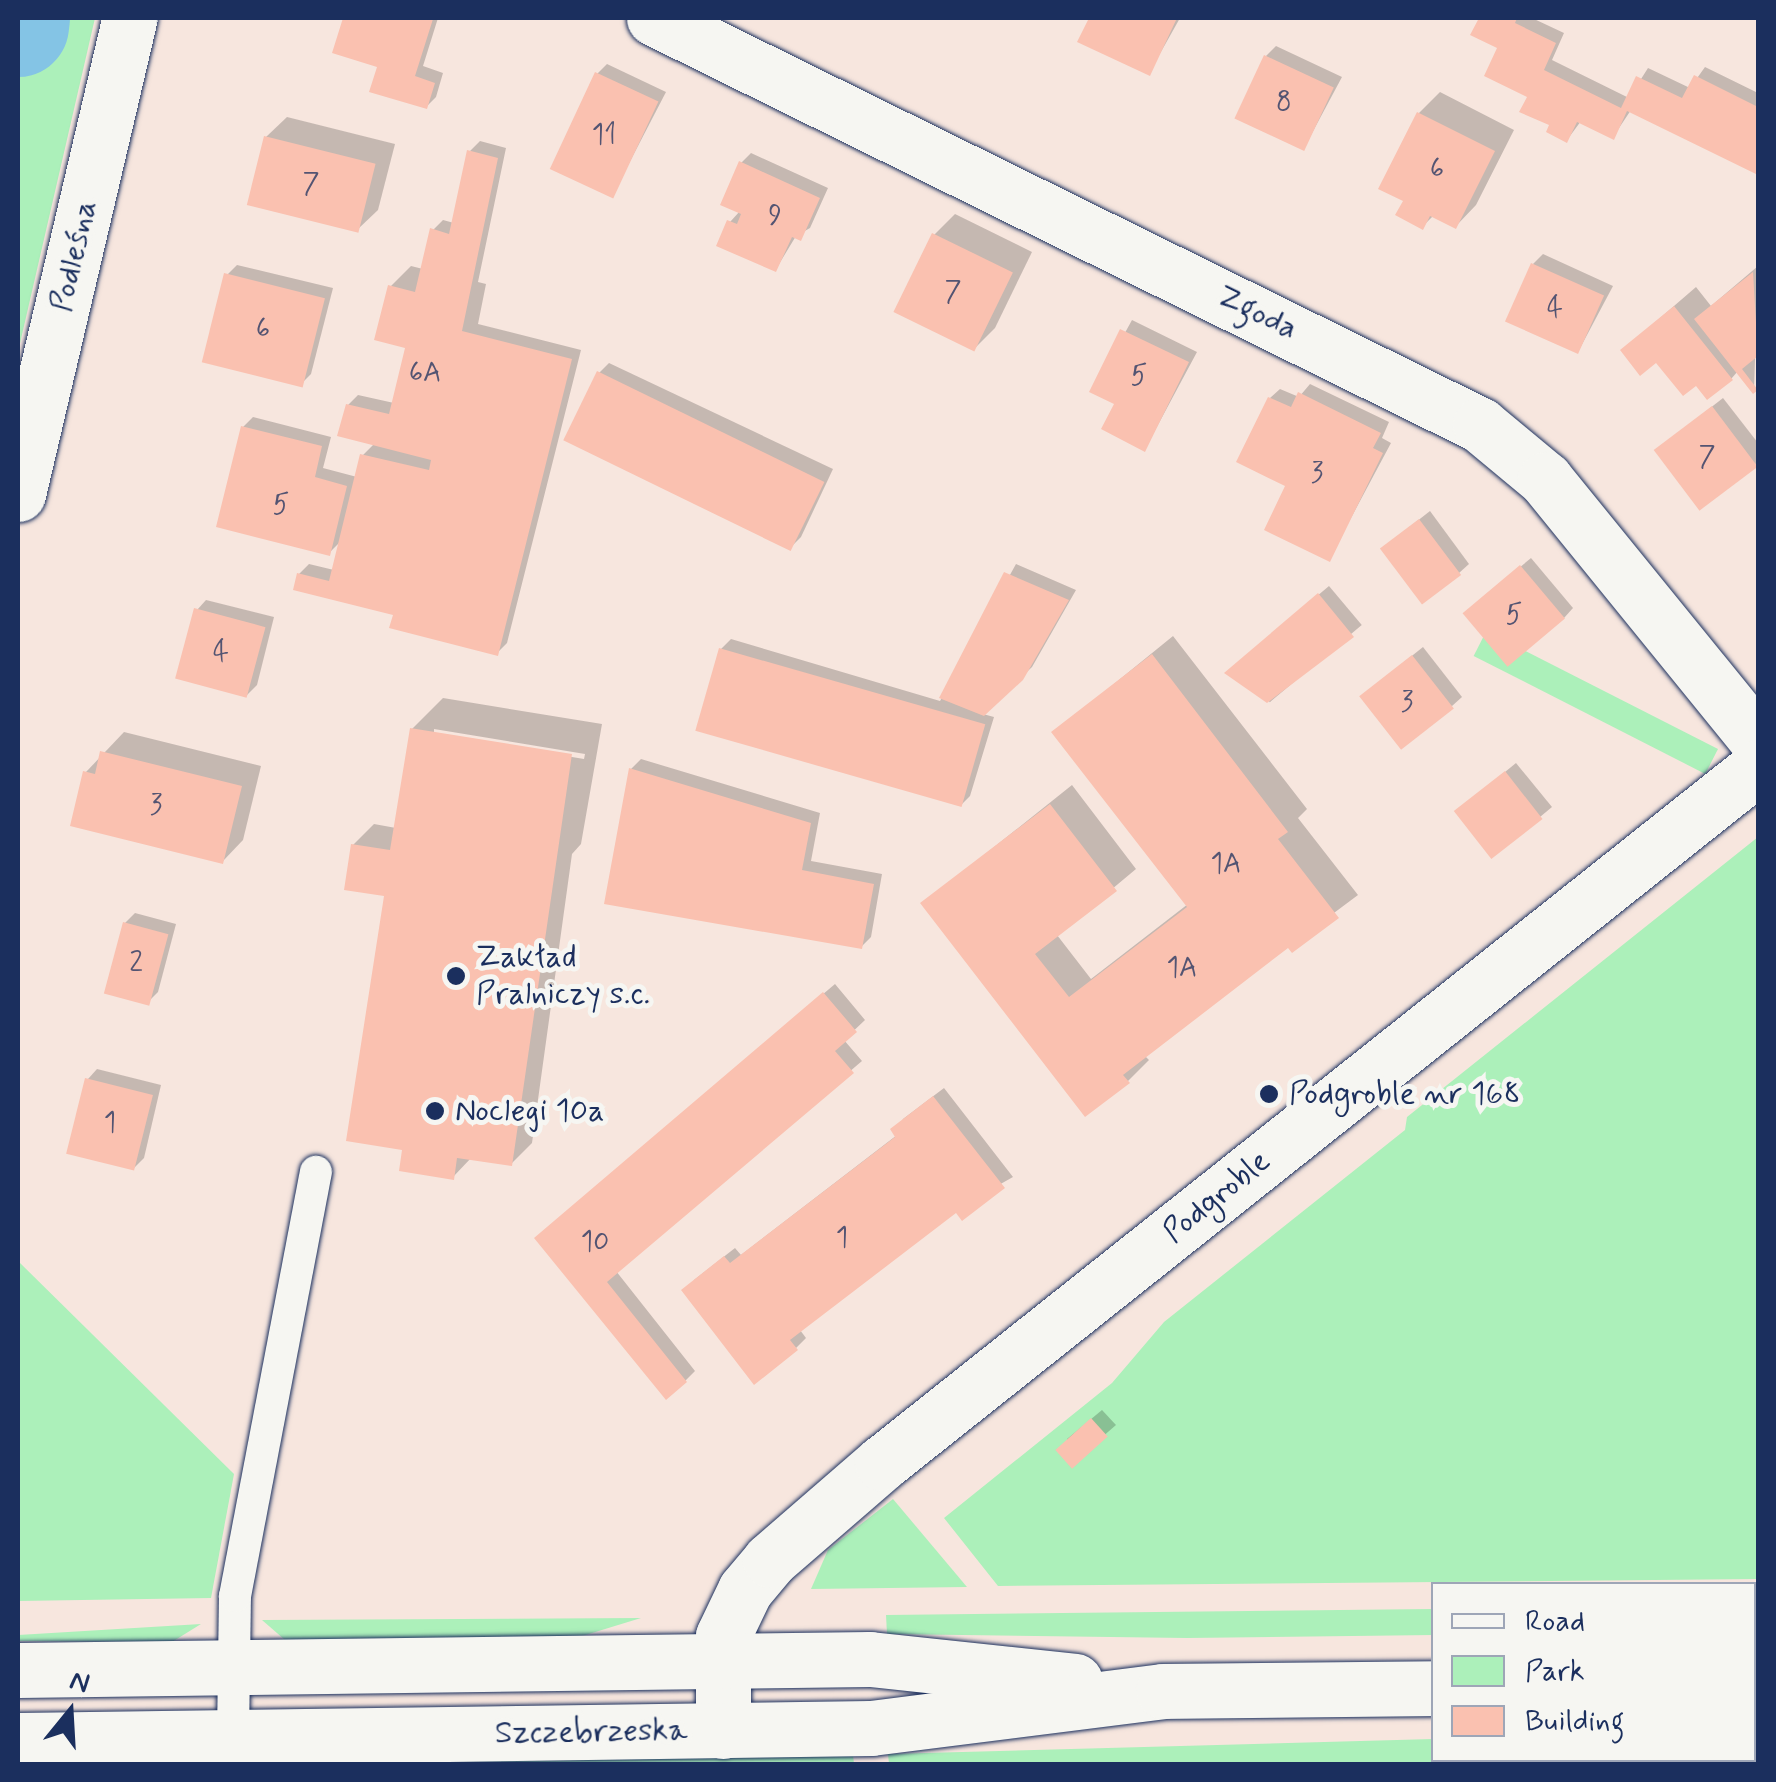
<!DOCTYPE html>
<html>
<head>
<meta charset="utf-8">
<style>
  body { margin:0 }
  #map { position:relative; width:1776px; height:1782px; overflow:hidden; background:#f7e6de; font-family:Mynerve,sans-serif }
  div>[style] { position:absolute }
  .green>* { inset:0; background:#acf0ba; transform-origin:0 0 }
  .shadow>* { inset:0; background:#0003; transform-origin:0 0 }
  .river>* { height:102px; margin:-51px; padding:0 51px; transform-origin:51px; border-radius:51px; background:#84c4e5 }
  .building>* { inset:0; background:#fac1b0; transform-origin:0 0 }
  .roads { filter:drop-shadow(0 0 2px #1b2f5e) drop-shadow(0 0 2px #1b2f5e) }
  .lane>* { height:32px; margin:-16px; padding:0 16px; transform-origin:16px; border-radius:16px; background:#f6f6f2 }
  .street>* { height:55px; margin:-27.5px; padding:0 27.5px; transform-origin:27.5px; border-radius:27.5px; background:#f6f6f2 }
  .secondary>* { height:55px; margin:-27.5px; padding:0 27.5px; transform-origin:27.5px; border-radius:27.5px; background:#f6f6f2 }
  .dots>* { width:28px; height:28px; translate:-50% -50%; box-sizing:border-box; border:5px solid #f6f6f2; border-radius:50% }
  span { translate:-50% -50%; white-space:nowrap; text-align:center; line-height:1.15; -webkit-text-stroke:10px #f6f6f2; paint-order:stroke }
  .number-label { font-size:28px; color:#535472 }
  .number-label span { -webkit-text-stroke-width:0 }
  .street-label { font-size:32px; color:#1b2f5e }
  .poi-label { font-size:32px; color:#1b2f5e }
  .left { translate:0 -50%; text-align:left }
  .frame { position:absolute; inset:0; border:20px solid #1b2f5e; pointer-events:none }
  .legend { position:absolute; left:1431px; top:1582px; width:325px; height:180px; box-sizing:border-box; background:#f6f6f2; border:2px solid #9ea6b7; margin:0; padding:12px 18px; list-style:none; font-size:30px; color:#1b2f5e }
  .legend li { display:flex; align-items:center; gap:20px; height:50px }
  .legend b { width:50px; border:2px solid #9ea6b7 }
  .north { position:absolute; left:20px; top:1662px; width:100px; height:100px; -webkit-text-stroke:8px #f6f6f2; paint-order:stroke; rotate:18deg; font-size:28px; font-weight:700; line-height:40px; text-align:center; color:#1b2f5e }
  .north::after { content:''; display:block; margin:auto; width:35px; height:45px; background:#1b2f5e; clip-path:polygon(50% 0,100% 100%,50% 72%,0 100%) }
</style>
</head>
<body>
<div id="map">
  <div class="green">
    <i style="clip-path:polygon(18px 18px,95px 18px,18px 352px)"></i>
    <i style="left:1718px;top:749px;width:28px;height:260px;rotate:117deg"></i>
    <i style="clip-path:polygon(1758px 837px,1758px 1579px,998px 1586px,944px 1518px,1112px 1383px,1164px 1322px,1405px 1130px,1407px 1117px)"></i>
    <i style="clip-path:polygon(18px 1261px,234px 1474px,211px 1598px,18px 1601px)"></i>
    <i style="clip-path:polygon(893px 1499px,967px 1587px,811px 1589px,828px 1550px)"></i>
    <i style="clip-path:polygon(1433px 1609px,1434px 1635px,1187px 1638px,887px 1634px,886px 1615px)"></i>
    <i style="clip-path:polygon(641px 1618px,579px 1637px,285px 1640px,262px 1620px)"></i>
    <i style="clip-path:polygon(201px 1624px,172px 1642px,18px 1641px,18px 1635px)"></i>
    <i style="clip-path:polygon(1433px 1739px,1434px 1760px,1754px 1760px,1758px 1740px,1758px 1764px,889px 1764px,888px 1754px)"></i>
    <i style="clip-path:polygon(853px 1755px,854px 1764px,89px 1764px)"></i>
  </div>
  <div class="shadow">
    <i style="clip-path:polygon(346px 18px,438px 18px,423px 66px,443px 73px,436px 97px,426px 107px,380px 65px,335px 52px)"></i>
    <i style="clip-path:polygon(1091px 18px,1180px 18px,1149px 73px,1080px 41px)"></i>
    <i style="clip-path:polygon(1482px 18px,1532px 18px,1564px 33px,1552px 60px,1629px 98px,1648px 68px,1690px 88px,1705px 67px,1758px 93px,1758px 172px,1631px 110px,1613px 137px,1581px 121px,1567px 140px,1500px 47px,1474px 34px)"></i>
    <i style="clip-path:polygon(1276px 46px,1342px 77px,1304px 148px,1266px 56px)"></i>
    <i style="clip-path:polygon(607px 64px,666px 92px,612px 196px,597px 74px)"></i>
    <i style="clip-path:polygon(1440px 92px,1514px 130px,1476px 205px,1456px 226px,1434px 215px,1423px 226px,1406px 200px,1419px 113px)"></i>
    <i style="clip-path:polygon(287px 117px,395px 144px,378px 210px,357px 230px,266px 137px)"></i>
    <i style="clip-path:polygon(480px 141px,506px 148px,478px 282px,486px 284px,478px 324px,581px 350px,507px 643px,497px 653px,299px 574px,309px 564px,334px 570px,342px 540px,329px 553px,243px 427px,253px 417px,331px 437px,323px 468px,357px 477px,363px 455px,375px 443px,348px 405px,358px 395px,394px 403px,408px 346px,390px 287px,411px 266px,423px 269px,433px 230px,443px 220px,454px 223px,470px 151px)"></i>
    <i style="clip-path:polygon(751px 153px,828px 188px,810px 228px,796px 236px,776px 269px,730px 222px,740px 211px,741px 163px)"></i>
    <i style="clip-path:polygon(955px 214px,1032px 252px,995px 328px,974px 349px,934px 235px)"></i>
    <i style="clip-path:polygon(1543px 254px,1613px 286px,1579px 350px,1533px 264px)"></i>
    <i style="clip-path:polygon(237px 265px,333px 288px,311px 374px,301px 384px,227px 275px)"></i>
    <i style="clip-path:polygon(1758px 266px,1754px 391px,1738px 371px,1731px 379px,1696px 382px,1657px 359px,1623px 350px,1696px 287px,1711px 306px)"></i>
    <i style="clip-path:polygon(1132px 320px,1197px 352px,1145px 449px,1117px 403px,1093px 391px)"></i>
    <i style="clip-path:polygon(609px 363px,833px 469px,801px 537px,791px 547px,599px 373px)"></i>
    <i style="clip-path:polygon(1310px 384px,1389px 422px,1382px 438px,1391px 443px,1329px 559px,1288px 485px,1270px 398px,1280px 389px,1299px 397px)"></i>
    <i style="clip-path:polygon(1723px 398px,1758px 443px,1758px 462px,1703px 506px,1668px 441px)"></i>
    <i style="clip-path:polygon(1430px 511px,1469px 564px,1459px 573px,1393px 540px)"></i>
    <i style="clip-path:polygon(1531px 558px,1573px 608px,1564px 618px,1476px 604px)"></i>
    <i style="clip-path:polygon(1016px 564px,1076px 590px,1032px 667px,983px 714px,994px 717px,970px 796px,960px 806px,721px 649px,731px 639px,940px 701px)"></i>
    <i style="left:1329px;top:586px;width:51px;height:120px;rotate:50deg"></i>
    <i style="clip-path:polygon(206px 600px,274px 617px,257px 685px,247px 695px,197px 610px)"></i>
    <i style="clip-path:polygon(1173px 636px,1307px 809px,1298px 818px,1358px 895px,1144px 1055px,1149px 1060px,1128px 1081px,1086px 1113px,924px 903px,1072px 785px,1136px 869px,1057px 935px,1091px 979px,1188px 904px,1055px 732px)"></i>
    <i style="clip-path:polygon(1423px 647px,1462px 697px,1452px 706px,1373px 687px)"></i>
    <i style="clip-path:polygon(evenodd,443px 698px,602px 724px,581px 844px,572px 854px,532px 1143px,511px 1164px,472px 1157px,453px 1177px,405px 1148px,387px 894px,353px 845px,374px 824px,396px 828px,412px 729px,443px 698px,434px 729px,585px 754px,584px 759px,434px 734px,434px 729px)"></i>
    <i style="clip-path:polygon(124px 732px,261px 766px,243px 840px,223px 861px,86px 772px)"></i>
    <i style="clip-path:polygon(641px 759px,820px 813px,811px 861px,882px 874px,871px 937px,861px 947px,631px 769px)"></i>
    <i style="clip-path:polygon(1516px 763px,1552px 807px,1493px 856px,1467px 803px)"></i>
    <i style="clip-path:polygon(135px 913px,176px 924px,158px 992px,148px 1002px,125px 923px)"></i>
    <i style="clip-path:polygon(835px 984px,865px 1020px,844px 1040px,862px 1061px,616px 1271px,695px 1371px,685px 1381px,547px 1228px)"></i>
    <i style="clip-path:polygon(97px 1069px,161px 1085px,144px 1158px,134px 1168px,88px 1079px)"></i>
    <i style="clip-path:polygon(944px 1088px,1013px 1177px,956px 1209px,800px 1330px,806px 1338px,796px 1348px,694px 1280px,735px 1248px,741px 1255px,897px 1135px,903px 1119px)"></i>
    <i style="clip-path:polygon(1102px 1410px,1116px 1425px,1070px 1465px,1067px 1439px)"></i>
  </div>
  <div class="river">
    <i style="left:18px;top:26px;width:8px;rotate:-83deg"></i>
  </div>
  <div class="building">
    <i style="clip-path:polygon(343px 18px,433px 19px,415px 76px,435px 83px,427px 109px,369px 92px,377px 67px,332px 53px)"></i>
    <i style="clip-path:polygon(1089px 18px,1177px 18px,1150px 76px,1077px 42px)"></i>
    <i style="clip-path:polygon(1479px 18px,1517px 18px,1515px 23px,1556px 43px,1544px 70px,1621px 108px,1636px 76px,1682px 98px,1694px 75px,1758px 107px,1758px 175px,1627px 111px,1614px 140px,1577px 122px,1567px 143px,1546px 132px,1549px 125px,1519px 112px,1527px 97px,1484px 76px,1497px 48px,1470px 35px)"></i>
    <i style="left:1264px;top:55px;width:77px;height:70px;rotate:25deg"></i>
    <i style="left:595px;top:72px;width:70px;height:107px;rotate:25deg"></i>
    <i style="clip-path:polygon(1417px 112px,1495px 151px,1456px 229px,1430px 216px,1423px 230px,1395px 215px,1403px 201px,1378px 189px)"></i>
    <i style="left:264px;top:136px;width:115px;height:71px;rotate:14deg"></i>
    <i style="clip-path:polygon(467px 150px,498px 158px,462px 331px,572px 359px,498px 656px,389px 628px,393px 615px,293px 590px,297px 573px,329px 581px,360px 454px,429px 470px,431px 460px,337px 436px,346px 404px,389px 414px,405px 348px,374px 340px,388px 285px,415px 292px,430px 228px,449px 234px)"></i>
    <i style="clip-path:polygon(739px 161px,820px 198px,801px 241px,792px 237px,776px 272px,716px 246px,727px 220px,737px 224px,741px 214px,720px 205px)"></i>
    <i style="left:932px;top:233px;width:90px;height:88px;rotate:26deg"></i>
    <i style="left:1531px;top:263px;width:80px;height:64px;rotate:24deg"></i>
    <i style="clip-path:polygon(1753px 272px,1758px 356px,1742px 369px,1758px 390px,1753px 394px,1694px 319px)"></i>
    <i style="left:224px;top:273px;width:104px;height:92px;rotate:14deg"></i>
    <i style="clip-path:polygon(1674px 306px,1733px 380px,1707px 400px,1696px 386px,1683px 396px,1656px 363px,1640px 376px,1620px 350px)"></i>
    <i style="clip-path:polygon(1120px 329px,1189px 362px,1145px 452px,1101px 429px,1114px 404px,1089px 392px)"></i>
    <i style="left:597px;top:371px;width:253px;height:77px;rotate:26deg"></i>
    <i style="clip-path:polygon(1298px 392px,1381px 433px,1373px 448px,1383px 453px,1330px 562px,1264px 530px,1285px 486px,1236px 462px,1268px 397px,1291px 407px)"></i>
    <i style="left:1712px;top:406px;width:76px;height:73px;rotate:53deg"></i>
    <i style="clip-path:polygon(241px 426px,322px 446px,315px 477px,347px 486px,330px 556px,216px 527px)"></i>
    <i style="left:1419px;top:519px;width:70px;height:49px;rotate:53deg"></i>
    <i style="left:1520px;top:565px;width:70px;height:75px;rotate:50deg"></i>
    <i style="clip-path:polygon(1004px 572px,1069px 600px,1023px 680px,984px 716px,939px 698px)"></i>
    <i style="clip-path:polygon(1318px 593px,1354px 637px,1267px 703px,1224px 673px)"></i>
    <i style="left:194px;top:608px;width:74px;height:73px;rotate:15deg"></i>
    <i style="left:719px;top:648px;width:277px;height:86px;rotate:16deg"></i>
    <i style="clip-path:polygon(1152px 654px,1288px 832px,1278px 839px,1339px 918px,1292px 953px,1288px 948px,1123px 1075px,1130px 1083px,1085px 1117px,920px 903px,1050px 804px,1117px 891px,1035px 954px,1069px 997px,1187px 907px,1051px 732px)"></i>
    <i style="left:1412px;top:655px;width:68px;height:67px;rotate:52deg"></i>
    <i style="clip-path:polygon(410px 728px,572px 754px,512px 1166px,457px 1158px,454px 1180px,399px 1171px,402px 1150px,346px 1141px,384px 896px,344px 890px,351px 844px,390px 850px)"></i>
    <i style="clip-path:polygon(100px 751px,242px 786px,223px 864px,70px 826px,83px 771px,95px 774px)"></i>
    <i style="clip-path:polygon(629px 768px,811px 823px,802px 870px,874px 884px,862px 949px,604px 904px)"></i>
    <i style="left:1505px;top:771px;width:61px;height:65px;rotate:52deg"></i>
    <i style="left:123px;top:922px;width:47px;height:74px;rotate:15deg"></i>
    <i style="clip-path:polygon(823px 992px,857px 1032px,835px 1051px,854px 1073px,607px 1282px,687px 1382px,666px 1400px,534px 1238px)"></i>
    <i style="left:85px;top:1078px;width:70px;height:78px;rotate:14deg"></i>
    <i style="clip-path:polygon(933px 1096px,1005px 1188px,962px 1221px,956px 1213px,790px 1340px,798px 1350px,754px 1385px,681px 1290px,724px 1256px,730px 1263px,895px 1137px,890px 1129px)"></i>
    <i style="left:1091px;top:1418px;width:25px;height:48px;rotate:48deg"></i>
  </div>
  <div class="roads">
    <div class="lane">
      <i style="left:233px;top:1737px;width:141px;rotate:-89.2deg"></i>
      <i style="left:235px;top:1596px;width:432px;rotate:-79.2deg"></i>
    </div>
    <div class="street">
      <i style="left:654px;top:18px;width:921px;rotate:26.23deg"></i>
      <i style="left:1480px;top:425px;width:85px;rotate:39.7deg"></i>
      <i style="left:1545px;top:479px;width:338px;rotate:50.9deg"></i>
      <i style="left:18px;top:494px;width:489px;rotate:-76.8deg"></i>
      <i style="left:723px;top:1731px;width:95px;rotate:-90deg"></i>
      <i style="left:723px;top:1636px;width:51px;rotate:-64.4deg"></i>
      <i style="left:745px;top:1590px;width:39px;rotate:-50deg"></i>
      <i style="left:770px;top:1560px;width:148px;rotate:-40.9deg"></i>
      <i style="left:882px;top:1463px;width:1119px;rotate:-38.47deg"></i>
    </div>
    <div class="secondary">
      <i style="left:18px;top:1670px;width:852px;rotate:-0.74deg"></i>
      <i style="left:870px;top:1659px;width:206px;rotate:6.1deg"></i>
      <i style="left:1754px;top:1688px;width:4px"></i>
      <i style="left:18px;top:1740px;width:853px;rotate:-0.81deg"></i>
      <i style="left:871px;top:1728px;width:294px;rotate:-7.2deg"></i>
      <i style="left:1163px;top:1691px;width:271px;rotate:-0.6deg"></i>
    </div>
  </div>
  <div class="dots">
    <i style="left:456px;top:976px;background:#1b2f5e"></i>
    <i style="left:1269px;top:1094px;background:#1b2f5e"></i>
    <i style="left:435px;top:1111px;background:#1b2f5e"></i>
  </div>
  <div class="number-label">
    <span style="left:1284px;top:103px">8</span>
    <span style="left:604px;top:136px">11</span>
    <span style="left:1437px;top:170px">6</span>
    <span style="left:311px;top:185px">7</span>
    <span style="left:775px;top:217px">9</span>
    <span style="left:953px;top:293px">7</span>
    <span style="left:1555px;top:309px">4</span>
    <span style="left:263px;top:330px">6</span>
    <span style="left:425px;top:374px">6A</span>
    <span style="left:1139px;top:377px">5</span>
    <span style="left:1707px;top:458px">7</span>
    <span style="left:1317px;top:474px">3</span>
    <span style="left:281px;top:506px">5</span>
    <span style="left:1514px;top:616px">5</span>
    <span style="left:221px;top:653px">4</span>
    <span style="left:1407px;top:703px">3</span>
    <span style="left:156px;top:806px">3</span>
    <span style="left:1226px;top:865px">1A</span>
    <span style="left:136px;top:964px">2</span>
    <span style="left:1182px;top:969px">1A</span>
    <span style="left:110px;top:1124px">1</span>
    <span style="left:842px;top:1239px">1</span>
    <span style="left:595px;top:1243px">10</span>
  </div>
  <div class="street-label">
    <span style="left:74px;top:256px;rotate:-77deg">Podleśna</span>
    <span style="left:1257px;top:313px;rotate:26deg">Zgoda</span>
    <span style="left:1217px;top:1197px;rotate:-39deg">Podgroble</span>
    <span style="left:591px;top:1732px;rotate:-1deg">Szczebrzeska</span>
  </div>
  <div class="poi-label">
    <span class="left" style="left:476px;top:976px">Zakład<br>Pralniczy s.c.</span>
    <span class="left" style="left:1289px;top:1094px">Podgroble nr 168</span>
    <span class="left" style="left:455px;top:1111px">Noclegi 10a</span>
  </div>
  <div class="frame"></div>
  <ul class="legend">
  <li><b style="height:12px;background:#f6f6f2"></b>Road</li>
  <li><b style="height:28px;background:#acf0ba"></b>Park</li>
  <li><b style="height:28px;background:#fac1b0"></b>Building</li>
  </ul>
  <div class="north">N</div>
</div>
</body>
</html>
